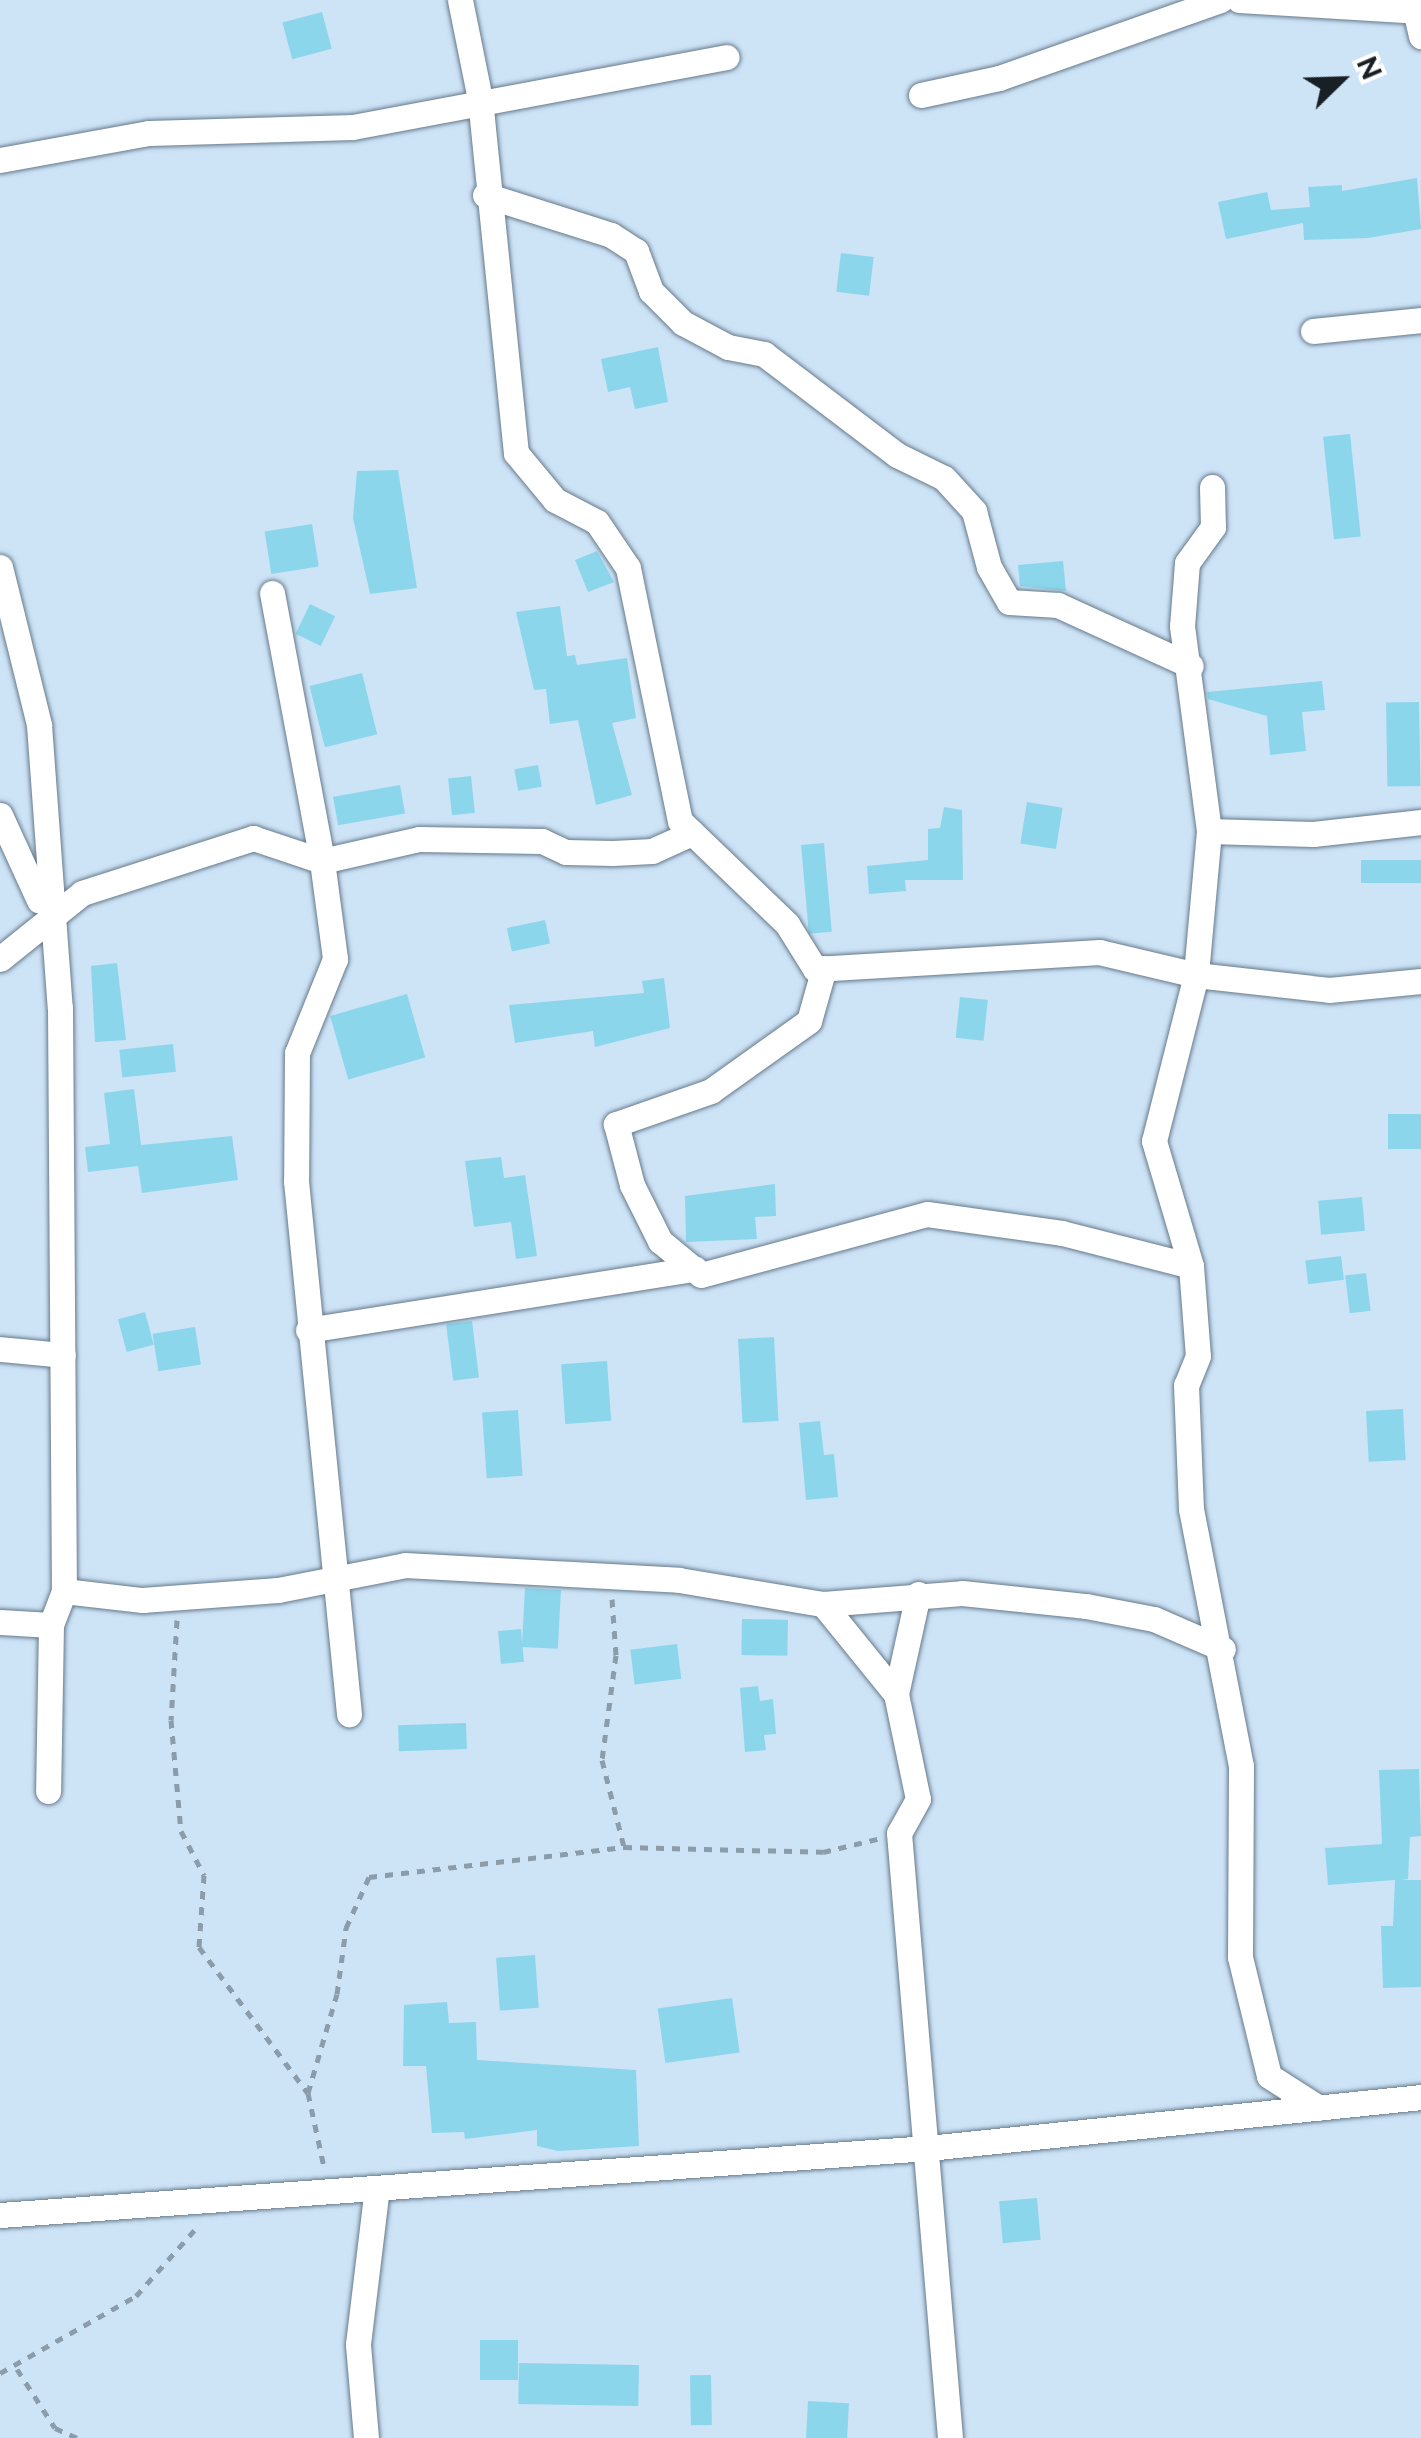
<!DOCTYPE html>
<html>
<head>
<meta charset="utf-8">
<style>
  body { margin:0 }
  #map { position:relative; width:1421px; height:2438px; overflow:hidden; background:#cde3f6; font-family:Raleway,sans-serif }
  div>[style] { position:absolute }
  .building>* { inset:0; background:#8cd6ec; transform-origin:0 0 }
  .path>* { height:5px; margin-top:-2.5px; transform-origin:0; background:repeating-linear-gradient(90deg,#8b9caa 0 8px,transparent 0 16px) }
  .roads { filter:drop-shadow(0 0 2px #667a8b) drop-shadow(0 0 2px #667a8b) }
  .minor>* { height:25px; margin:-12.5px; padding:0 12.5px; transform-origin:12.5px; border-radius:12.5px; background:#fff }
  span { translate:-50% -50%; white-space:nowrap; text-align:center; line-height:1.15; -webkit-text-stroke:8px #fff; paint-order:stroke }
  .north { position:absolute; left:1291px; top:30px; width:100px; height:100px; -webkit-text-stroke:8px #fff; paint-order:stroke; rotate:67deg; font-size:28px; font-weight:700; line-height:40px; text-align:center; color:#182026 }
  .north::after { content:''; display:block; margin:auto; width:35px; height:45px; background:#182026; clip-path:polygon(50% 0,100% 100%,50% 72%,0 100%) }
</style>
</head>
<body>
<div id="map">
  <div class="building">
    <i style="left:322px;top:12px;width:38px;height:41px;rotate:75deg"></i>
    <i style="clip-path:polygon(1417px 178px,1421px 229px,1368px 238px,1304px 240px,1303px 223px,1226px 239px,1218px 202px,1267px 192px,1271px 210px,1310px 207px,1308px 187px,1342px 185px,1342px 191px)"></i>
    <i style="left:841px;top:253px;width:33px;height:39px;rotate:7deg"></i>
    <i style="clip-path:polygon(658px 347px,668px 402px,635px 409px,630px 387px,608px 392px,601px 359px)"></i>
    <i style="left:1350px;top:434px;width:103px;height:27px;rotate:84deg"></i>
    <i style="clip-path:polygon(398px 470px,417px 588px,370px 594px,353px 518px,357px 471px)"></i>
    <i style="left:312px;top:524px;width:43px;height:48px;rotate:81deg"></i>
    <i style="clip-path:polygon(597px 551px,614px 582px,588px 592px,575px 560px)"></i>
    <i style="clip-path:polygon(1063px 561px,1066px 591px,1020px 586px,1018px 565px)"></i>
    <i style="left:310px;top:604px;width:28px;height:33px;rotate:26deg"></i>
    <i style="clip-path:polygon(560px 606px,567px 656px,575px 655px,577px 665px,627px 658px,636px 718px,612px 723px,632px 795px,596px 805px,578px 720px,550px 724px,546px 689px,534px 690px,516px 612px)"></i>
    <i style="left:362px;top:673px;width:63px;height:54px;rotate:76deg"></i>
    <i style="clip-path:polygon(1322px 681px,1325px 710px,1302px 712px,1306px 751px,1270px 755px,1267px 716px,1208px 699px,1207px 692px)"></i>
    <i style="left:1419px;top:702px;width:84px;height:33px;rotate:89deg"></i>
    <i style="left:538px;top:765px;width:22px;height:24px;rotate:80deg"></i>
    <i style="left:471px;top:776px;width:37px;height:23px;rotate:84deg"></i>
    <i style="left:400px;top:785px;width:29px;height:68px;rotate:80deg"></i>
    <i style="left:1027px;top:802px;width:36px;height:42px;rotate:9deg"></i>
    <i style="clip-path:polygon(944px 807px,962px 810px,963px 880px,905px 880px,906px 891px,869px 894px,867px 866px,928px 860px,928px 829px,940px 828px)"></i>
    <i style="left:824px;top:843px;width:89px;height:23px;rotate:85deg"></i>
    <i style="left:1421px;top:860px;width:23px;height:60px;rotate:90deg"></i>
    <i style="left:545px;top:920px;width:24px;height:39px;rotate:78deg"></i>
    <i style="clip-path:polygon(117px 963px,126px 1040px,95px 1042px,91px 966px)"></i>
    <i style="clip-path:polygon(664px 978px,670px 1028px,595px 1047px,593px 1031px,515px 1043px,509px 1005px,644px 993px,642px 981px)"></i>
    <i style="left:407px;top:994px;width:66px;height:80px;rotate:74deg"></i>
    <i style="left:960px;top:997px;width:28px;height:41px;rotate:6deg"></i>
    <i style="left:173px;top:1044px;width:28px;height:54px;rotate:84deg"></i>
    <i style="clip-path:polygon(134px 1089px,141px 1145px,232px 1136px,238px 1180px,142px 1193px,138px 1166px,88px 1172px,85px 1147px,110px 1144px,104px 1093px)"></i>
    <i style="left:1388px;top:1114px;width:33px;height:35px"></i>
    <i style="clip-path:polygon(501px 1157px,504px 1178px,525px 1175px,537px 1256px,516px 1259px,511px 1222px,474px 1227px,465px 1161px)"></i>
    <i style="clip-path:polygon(775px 1184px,776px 1216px,755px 1217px,757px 1239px,686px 1242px,685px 1196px)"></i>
    <i style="left:1362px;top:1197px;width:34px;height:44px;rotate:85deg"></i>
    <i style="left:1341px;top:1256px;width:24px;height:36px;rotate:83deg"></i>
    <i style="left:1366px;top:1273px;width:38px;height:21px;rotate:83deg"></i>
    <i style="left:145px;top:1312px;width:34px;height:28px;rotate:75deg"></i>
    <i style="left:472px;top:1321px;width:57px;height:26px;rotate:83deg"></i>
    <i style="left:195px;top:1327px;width:38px;height:43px;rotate:81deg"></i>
    <i style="left:774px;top:1337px;width:84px;height:36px;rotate:87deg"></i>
    <i style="left:607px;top:1361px;width:60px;height:46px;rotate:86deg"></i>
    <i style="left:1403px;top:1409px;width:51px;height:37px;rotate:87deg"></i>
    <i style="left:518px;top:1410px;width:66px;height:36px;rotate:86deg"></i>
    <i style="clip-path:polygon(820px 1421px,824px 1455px,834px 1454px,838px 1497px,806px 1500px,799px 1423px)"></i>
    <i style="left:525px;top:1588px;width:36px;height:59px;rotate:3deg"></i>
    <i style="left:742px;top:1619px;width:46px;height:36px;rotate:1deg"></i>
    <i style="left:521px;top:1629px;width:33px;height:23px;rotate:85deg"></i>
    <i style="left:677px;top:1644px;width:35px;height:47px;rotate:83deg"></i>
    <i style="clip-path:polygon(758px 1686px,760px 1701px,773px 1699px,776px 1734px,764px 1735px,766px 1750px,745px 1752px,740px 1688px)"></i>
    <i style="left:466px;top:1723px;width:26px;height:68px;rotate:88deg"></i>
    <i style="clip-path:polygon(1419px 1769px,1421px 1836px,1410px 1837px,1408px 1879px,1401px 1880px,1421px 1880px,1421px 1987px,1383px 1988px,1381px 1926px,1393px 1926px,1395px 1880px,1328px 1885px,1325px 1848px,1382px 1844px,1379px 1770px)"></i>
    <i style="left:535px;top:1955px;width:53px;height:39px;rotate:86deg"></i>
    <i style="left:732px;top:1998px;width:55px;height:75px;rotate:82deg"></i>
    <i style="clip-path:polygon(447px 2002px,449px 2023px,476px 2022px,477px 2060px,636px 2070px,639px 2146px,558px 2151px,537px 2146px,537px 2130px,465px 2139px,464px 2132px,432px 2133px,426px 2066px,403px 2066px,404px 2005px)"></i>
    <i style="left:1037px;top:2198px;width:42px;height:38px;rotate:85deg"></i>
    <i style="left:480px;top:2340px;width:38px;height:40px"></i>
    <i style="left:519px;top:2363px;width:120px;height:41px;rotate:1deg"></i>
    <i style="left:711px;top:2375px;width:50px;height:21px;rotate:89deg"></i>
    <i style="left:808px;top:2401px;width:41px;height:37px;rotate:3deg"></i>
  </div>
  <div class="path">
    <i style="left:612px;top:1599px;width:56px;rotate:85.9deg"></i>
    <i style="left:616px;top:1655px;width:106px;rotate:97.6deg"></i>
    <i style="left:602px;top:1760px;width:90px;rotate:75.8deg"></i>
    <i style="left:177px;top:1620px;width:100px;rotate:93.4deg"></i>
    <i style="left:171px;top:1720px;width:111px;rotate:84.9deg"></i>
    <i style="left:181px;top:1831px;width:50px;rotate:62.4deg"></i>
    <i style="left:204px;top:1875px;width:72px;rotate:94deg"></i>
    <i style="left:199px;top:1947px;width:182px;rotate:53.3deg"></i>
    <i style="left:308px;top:2093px;width:76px;rotate:77.8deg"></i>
    <i style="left:308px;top:2093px;width:103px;rotate:-73.7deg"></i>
    <i style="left:337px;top:1994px;width:67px;rotate:-82.2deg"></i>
    <i style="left:346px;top:1928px;width:56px;rotate:-65.7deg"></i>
    <i style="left:369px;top:1877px;width:257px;rotate:-6.7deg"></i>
    <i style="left:624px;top:1847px;width:199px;rotate:1.4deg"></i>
    <i style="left:823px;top:1852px;width:56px;rotate:-13.5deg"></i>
    <i style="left:17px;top:2369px;width:70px;rotate:57.2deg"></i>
    <i style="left:55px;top:2428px;width:24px;rotate:24deg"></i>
    <i style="left:0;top:2373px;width:156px;rotate:-29.5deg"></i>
    <i style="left:136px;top:2296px;width:95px;rotate:-48.4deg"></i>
  </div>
  <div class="roads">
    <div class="minor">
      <i style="left:460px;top:0;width:101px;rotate:78.6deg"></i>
      <i style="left:480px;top:99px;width:356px;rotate:84.2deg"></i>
      <i style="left:516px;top:453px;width:61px;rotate:50.3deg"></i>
      <i style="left:555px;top:500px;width:47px;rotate:27.6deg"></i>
      <i style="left:597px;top:522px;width:55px;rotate:56deg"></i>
      <i style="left:628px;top:568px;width:258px;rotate:78.4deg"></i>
      <i style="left:680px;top:821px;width:149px;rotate:43.9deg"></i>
      <i style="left:787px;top:924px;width:53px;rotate:58.1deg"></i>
      <i style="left:815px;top:969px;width:285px;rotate:-3.4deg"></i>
      <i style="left:1099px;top:952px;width:100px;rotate:13.3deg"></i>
      <i style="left:1196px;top:975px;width:134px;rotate:6.4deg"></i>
      <i style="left:1329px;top:990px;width:92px;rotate:-5.6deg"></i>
      <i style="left:1239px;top:0;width:182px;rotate:3.5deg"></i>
      <i style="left:1415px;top:10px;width:27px;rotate:77deg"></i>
      <i style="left:921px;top:95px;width:80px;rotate:-12.3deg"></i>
      <i style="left:999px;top:78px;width:235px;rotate:-19.4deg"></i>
      <i style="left:0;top:160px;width:151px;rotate:-10.3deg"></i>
      <i style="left:149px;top:133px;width:204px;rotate:-1.7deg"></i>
      <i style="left:353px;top:127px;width:380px;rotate:-10.6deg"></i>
      <i style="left:485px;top:195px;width:132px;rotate:17.6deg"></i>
      <i style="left:611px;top:235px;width:30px;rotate:33deg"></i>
      <i style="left:636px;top:251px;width:43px;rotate:69.4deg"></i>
      <i style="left:651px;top:291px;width:45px;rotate:45deg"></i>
      <i style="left:683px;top:323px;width:51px;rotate:28.1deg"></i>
      <i style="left:728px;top:347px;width:37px;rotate:11deg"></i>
      <i style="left:764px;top:354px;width:167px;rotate:37.2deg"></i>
      <i style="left:897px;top:455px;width:52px;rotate:26.1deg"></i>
      <i style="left:944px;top:478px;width:45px;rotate:47.7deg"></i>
      <i style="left:974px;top:511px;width:58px;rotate:75deg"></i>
      <i style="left:989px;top:567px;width:40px;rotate:60.3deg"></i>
      <i style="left:1009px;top:602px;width:49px;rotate:3.5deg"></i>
      <i style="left:1058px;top:605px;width:146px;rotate:24.6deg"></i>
      <i style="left:1313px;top:331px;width:109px;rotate:-5.8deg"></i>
      <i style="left:1212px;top:487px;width:40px;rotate:88.6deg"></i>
      <i style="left:1213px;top:527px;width:44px;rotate:125.8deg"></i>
      <i style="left:1187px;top:563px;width:63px;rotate:94.5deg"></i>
      <i style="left:1182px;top:626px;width:207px;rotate:82.5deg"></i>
      <i style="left:1209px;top:831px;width:145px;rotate:95.2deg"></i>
      <i style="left:1196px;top:975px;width:171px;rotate:104.2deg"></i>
      <i style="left:1154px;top:1141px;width:130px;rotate:73.5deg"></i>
      <i style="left:1191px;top:1266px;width:90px;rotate:85.6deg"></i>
      <i style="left:1198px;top:1356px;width:31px;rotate:112deg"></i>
      <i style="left:1186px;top:1385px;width:124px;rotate:87.7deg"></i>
      <i style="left:1191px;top:1509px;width:262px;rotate:79deg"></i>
      <i style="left:1241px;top:1766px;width:191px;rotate:90.3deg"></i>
      <i style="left:1240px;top:1957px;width:122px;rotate:76.3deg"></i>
      <i style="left:1269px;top:2076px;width:59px;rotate:32.6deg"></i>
      <i style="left:0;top:567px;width:163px;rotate:76.1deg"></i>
      <i style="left:39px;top:725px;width:284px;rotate:85.8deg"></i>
      <i style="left:60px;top:1008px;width:583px;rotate:89.61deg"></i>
      <i style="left:64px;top:1591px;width:36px;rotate:111deg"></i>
      <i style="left:51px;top:1625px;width:166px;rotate:91deg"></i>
      <i style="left:272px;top:593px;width:273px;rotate:79.4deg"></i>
      <i style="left:322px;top:861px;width:99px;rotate:-12.8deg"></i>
      <i style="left:419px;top:839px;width:123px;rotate:0.9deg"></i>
      <i style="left:542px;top:841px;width:26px;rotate:25deg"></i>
      <i style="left:566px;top:852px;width:47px;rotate:1.2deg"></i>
      <i style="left:613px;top:853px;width:39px;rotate:-3deg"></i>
      <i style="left:652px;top:851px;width:44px;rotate:-24.2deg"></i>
      <i style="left:0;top:815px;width:94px;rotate:65.4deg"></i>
      <i style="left:1209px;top:831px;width:104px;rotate:1.7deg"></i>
      <i style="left:1313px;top:834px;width:109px;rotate:-6.3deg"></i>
      <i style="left:0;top:959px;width:105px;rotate:-38.8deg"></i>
      <i style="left:82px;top:893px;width:180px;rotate:-17.8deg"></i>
      <i style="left:253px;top:838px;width:73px;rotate:18.4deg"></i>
      <i style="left:322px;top:861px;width:99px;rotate:82.4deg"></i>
      <i style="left:335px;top:959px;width:101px;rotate:112deg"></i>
      <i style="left:297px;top:1053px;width:128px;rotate:90.4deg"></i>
      <i style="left:296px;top:1181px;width:536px;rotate:84.32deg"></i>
      <i style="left:824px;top:968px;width:55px;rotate:105.8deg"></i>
      <i style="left:809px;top:1021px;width:120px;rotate:144.5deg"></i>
      <i style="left:711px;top:1091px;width:101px;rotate:160.8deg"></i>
      <i style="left:616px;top:1124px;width:63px;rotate:75.3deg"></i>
      <i style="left:632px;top:1185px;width:63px;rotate:63.4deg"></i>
      <i style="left:660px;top:1241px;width:53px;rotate:39.7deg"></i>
      <i style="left:701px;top:1275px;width:234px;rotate:-15.1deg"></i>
      <i style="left:927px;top:1214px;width:136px;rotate:8deg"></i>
      <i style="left:1062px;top:1233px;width:133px;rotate:14.3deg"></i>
      <i style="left:308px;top:1330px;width:392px;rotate:-9deg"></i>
      <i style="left:0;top:1349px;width:63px;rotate:5.4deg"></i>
      <i style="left:64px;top:1591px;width:79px;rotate:6.6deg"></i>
      <i style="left:142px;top:1600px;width:136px;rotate:-4.2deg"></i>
      <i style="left:278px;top:1590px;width:129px;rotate:-11.1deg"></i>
      <i style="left:405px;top:1565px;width:274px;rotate:3.1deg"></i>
      <i style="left:679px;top:1580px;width:146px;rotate:9.5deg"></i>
      <i style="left:823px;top:1604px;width:139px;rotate:-4.5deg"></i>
      <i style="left:962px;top:1593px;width:125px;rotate:6deg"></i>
      <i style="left:1086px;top:1606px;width:69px;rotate:10.8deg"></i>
      <i style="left:1154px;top:1619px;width:75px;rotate:23.5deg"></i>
      <i style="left:918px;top:1594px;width:102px;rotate:102.4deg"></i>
      <i style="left:896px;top:1694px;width:107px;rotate:78.2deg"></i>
      <i style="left:918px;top:1799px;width:39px;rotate:119deg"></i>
      <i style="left:899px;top:1833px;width:607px;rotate:85.18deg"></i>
      <i style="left:823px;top:1604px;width:116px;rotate:51deg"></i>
      <i style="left:0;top:1622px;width:51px;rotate:3.4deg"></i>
      <i style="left:0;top:2215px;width:930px;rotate:-4.13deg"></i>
      <i style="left:928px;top:2148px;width:496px;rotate:-5.9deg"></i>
      <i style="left:366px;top:2438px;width:94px;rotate:-94.9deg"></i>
      <i style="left:358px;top:2344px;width:157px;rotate:-83.1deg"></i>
    </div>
  </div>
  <div class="north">N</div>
</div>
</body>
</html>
